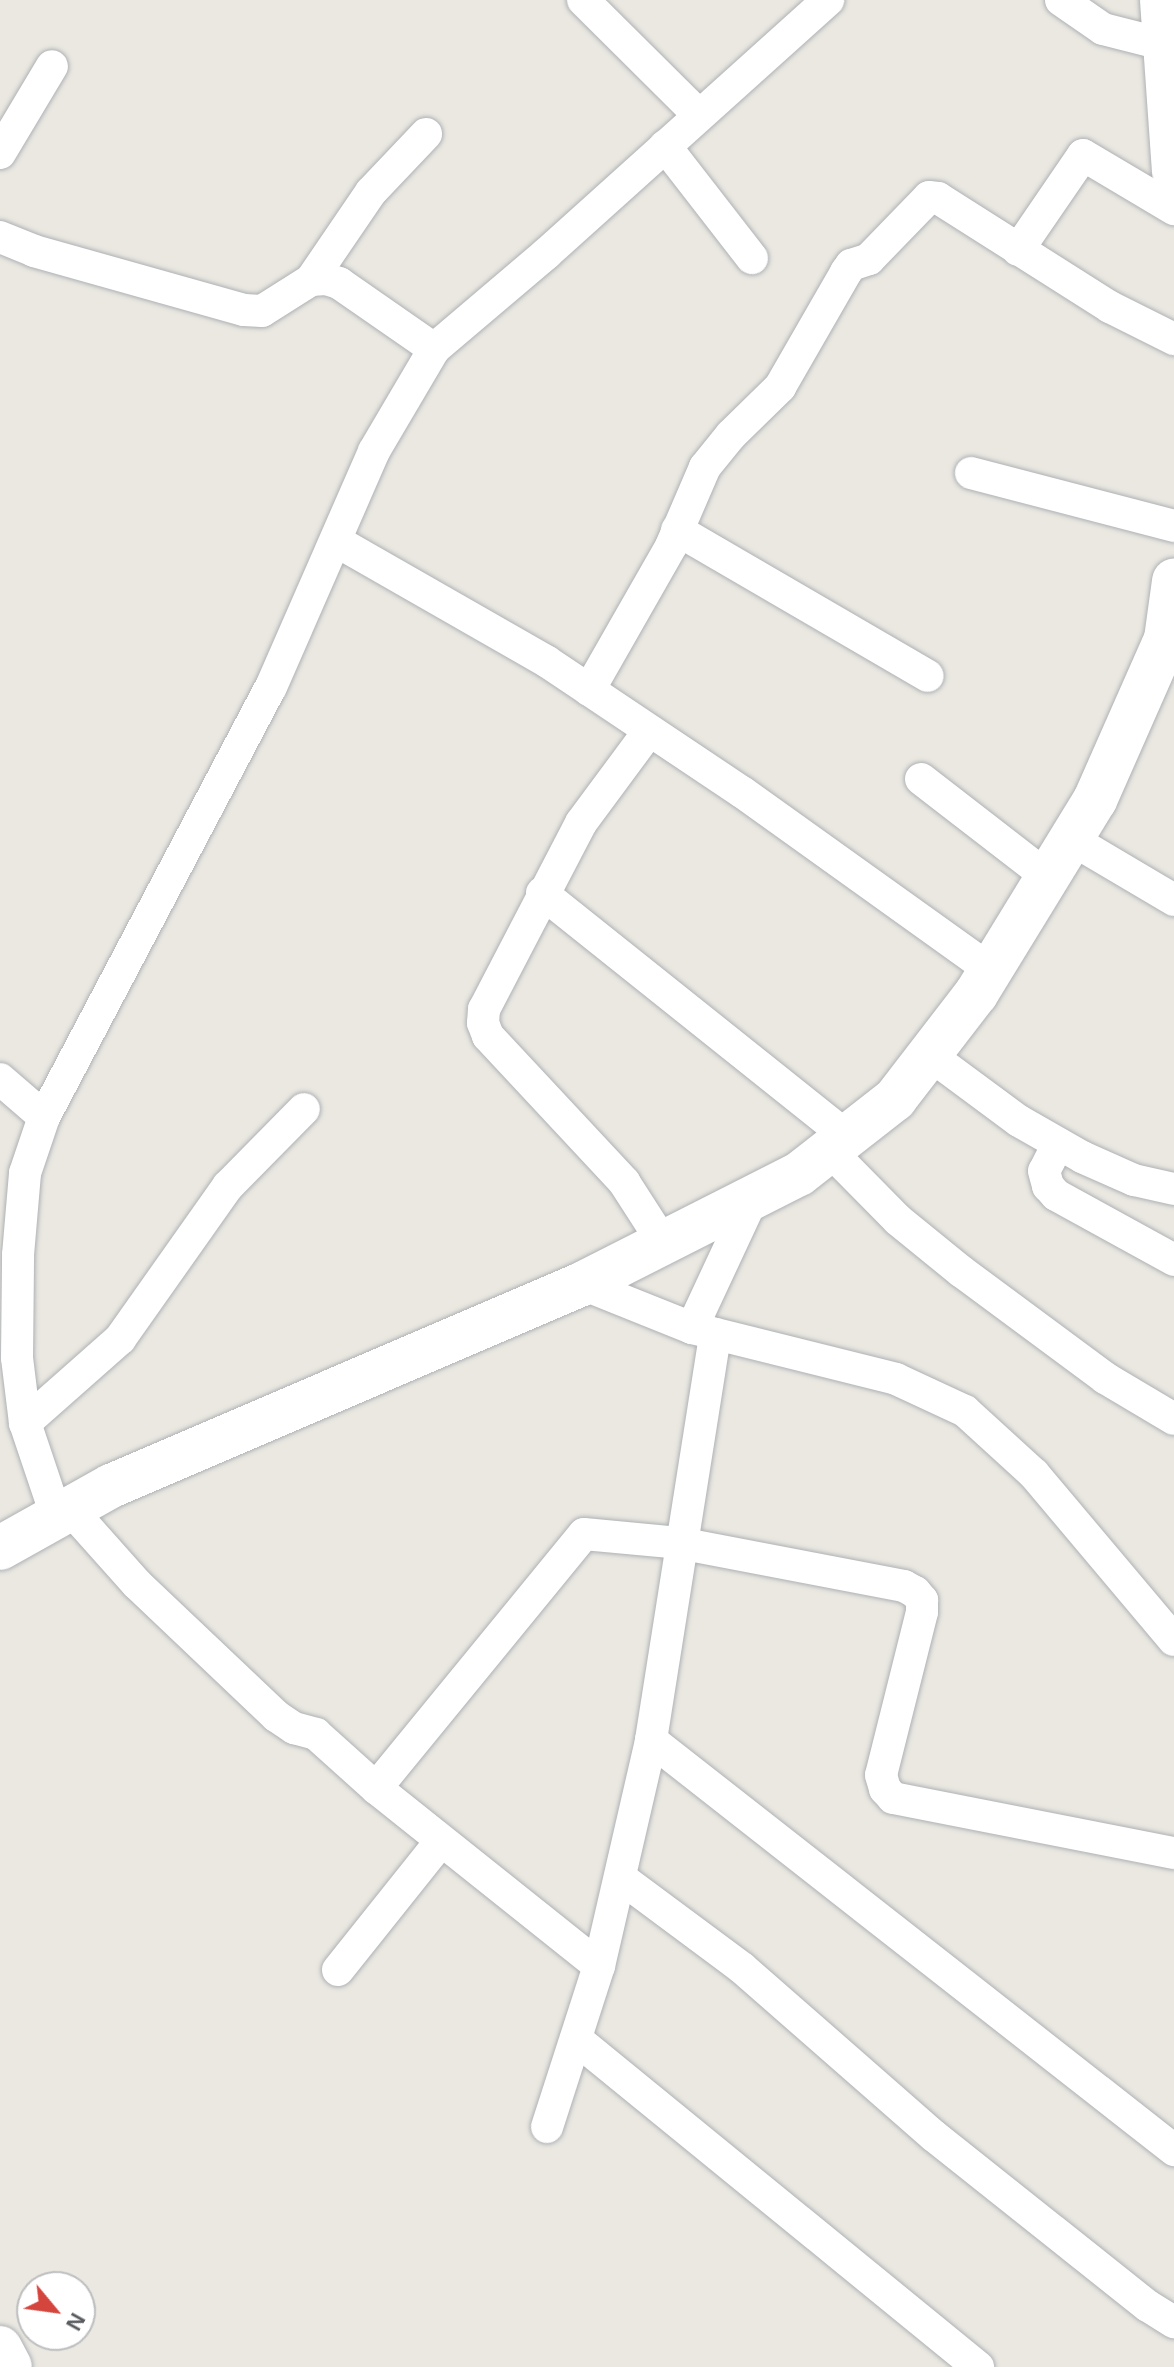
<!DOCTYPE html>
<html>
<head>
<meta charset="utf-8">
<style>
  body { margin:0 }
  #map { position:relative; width:1174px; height:2367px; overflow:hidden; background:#eae8e1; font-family:Helvetica,sans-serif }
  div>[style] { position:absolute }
  .roads { filter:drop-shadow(0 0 2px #aeb1b5) drop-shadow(0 0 2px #aeb1b5) }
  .street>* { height:32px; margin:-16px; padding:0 16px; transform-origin:16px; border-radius:16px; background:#fff }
  .secondary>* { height:44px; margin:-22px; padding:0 22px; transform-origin:22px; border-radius:22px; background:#fff }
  span { translate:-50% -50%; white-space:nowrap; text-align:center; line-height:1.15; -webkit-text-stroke:7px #fff; paint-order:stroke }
  .north { position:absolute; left:16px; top:2271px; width:80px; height:80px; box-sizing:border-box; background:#fff; border:2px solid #bdbebf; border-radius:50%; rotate:119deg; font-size:22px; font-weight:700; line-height:32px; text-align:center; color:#595c60 }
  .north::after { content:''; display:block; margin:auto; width:28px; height:36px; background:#d4453d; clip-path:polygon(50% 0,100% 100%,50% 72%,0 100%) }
</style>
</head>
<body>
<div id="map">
  <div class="roads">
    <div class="street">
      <i style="left:583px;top:0;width:163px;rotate:44.8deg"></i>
      <i style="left:1061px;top:0;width:51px;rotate:34.6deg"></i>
      <i style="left:1103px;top:29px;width:65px;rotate:14.3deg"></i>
      <i style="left:665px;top:146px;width:142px;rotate:52.2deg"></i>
      <i style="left:0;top:153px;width:101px;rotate:-59.1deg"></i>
      <i style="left:0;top:237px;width:37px;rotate:22deg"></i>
      <i style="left:34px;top:251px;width:218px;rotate:15.7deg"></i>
      <i style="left:244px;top:310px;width:18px;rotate:3deg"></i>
      <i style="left:262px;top:311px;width:58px;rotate:-32.3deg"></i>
      <i style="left:311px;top:280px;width:15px;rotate:-4deg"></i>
      <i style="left:326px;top:279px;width:14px;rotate:17deg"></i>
      <i style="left:339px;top:283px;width:116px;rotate:34.8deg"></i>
      <i style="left:1018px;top:250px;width:115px;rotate:-55.6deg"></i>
      <i style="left:1083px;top:155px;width:106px;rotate:30.7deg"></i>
      <i style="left:311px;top:280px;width:107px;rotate:-55.7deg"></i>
      <i style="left:371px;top:192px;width:80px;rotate:-46.5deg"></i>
      <i style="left:971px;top:473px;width:210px;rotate:14.6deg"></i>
      <i style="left:677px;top:530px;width:290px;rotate:30.2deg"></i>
      <i style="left:338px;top:542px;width:240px;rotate:29.8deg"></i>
      <i style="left:546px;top:661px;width:236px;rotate:33.8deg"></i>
      <i style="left:742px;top:792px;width:306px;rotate:35.6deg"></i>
      <i style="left:589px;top:690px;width:166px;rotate:-60.3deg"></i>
      <i style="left:671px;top:546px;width:86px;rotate:-66.7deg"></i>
      <i style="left:705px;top:467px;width:41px;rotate:-50.9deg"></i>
      <i style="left:731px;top:435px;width:69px;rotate:-44.4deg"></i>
      <i style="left:780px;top:387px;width:133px;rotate:-60.1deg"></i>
      <i style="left:846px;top:272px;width:9px;rotate:-54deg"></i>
      <i style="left:851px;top:265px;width:19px;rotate:-18deg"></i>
      <i style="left:869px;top:259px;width:86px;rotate:-45.9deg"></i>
      <i style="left:929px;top:197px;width:9px;rotate:6deg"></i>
      <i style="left:938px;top:198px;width:204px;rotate:32.4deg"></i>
      <i style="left:1110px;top:307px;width:72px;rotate:26.6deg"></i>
      <i style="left:649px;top:731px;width:114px;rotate:126.5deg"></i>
      <i style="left:581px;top:823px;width:210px;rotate:117.5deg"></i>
      <i style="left:484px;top:1009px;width:14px;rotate:94deg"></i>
      <i style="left:483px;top:1023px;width:14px;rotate:69deg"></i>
      <i style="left:488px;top:1036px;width:200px;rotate:47deg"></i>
      <i style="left:624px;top:1182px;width:70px;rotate:57.2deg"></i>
      <i style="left:921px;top:779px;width:160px;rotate:37.7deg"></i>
      <i style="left:1071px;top:839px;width:120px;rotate:30.6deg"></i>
      <i style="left:542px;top:893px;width:391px;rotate:38.6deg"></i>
      <i style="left:931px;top:1056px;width:109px;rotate:36.5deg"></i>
      <i style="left:1019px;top:1121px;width:73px;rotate:29.7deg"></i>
      <i style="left:1082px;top:1157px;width:57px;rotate:23.9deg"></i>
      <i style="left:1134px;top:1180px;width:41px;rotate:12.7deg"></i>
      <i style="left:0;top:1079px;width:58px;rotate:40.8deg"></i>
      <i style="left:1058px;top:1144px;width:30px;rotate:117deg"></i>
      <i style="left:1044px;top:1171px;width:16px;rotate:75deg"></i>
      <i style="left:1048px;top:1186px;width:12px;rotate:48deg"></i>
      <i style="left:1056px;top:1195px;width:135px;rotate:28.8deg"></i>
      <i style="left:829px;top:1150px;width:98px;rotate:45.4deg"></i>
      <i style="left:898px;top:1220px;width:82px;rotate:39.1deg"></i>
      <i style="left:962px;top:1272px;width:178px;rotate:36.5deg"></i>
      <i style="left:1105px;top:1378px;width:80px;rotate:30.7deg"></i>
      <i style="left:582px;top:1284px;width:118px;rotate:21.8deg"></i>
      <i style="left:692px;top:1328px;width:210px;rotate:14deg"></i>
      <i style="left:896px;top:1379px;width:76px;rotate:24.9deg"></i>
      <i style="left:965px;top:1411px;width:93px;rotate:42.4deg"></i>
      <i style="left:1034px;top:1474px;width:217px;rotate:49.9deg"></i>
      <i style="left:692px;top:1328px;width:145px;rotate:-65deg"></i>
      <i style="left:25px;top:1423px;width:127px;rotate:-41.5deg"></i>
      <i style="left:120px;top:1339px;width:187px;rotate:-54.8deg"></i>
      <i style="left:228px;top:1186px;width:108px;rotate:-45.4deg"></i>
      <i style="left:71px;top:1510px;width:99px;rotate:48.3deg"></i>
      <i style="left:137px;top:1584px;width:192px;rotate:43.5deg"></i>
      <i style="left:276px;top:1716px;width:22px;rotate:34deg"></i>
      <i style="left:294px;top:1728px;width:23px;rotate:15deg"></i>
      <i style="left:316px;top:1734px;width:81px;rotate:42deg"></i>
      <i style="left:376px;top:1788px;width:285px;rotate:38.6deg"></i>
      <i style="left:57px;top:1518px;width:100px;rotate:-108.6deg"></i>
      <i style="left:25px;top:1423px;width:65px;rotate:-97deg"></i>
      <i style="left:17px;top:1358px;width:103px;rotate:-89.4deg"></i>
      <i style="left:18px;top:1255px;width:82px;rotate:-85.1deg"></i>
      <i style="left:25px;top:1173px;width:59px;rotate:-71.3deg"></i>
      <i style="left:44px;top:1117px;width:486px;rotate:-62.2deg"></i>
      <i style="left:271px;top:687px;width:257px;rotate:-66.4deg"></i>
      <i style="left:374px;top:451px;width:118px;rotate:-59.5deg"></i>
      <i style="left:434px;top:349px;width:147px;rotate:-40.3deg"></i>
      <i style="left:546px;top:254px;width:380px;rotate:-42deg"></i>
      <i style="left:651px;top:1740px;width:665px;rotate:38.09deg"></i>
      <i style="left:376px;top:1788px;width:328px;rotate:-50.7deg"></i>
      <i style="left:584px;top:1534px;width:95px;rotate:5.4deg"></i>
      <i style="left:679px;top:1543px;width:229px;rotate:10.8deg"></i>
      <i style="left:904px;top:1586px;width:13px;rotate:29deg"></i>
      <i style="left:915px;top:1592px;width:11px;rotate:49deg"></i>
      <i style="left:922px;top:1600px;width:12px;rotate:90deg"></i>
      <i style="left:922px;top:1612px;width:168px;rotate:104.1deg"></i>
      <i style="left:881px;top:1775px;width:15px;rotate:74deg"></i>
      <i style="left:885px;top:1789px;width:12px;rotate:48deg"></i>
      <i style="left:893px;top:1798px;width:286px;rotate:11.1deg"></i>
      <i style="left:621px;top:1878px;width:151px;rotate:36.6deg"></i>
      <i style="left:742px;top:1968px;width:255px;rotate:41.2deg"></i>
      <i style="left:934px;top:2136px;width:273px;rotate:38.5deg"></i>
      <i style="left:1148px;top:2306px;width:31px;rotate:32deg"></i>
      <i style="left:338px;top:1970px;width:165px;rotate:-51.4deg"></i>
      <i style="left:576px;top:2039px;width:519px;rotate:39.21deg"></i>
      <i style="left:547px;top:2127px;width:169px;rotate:-72.1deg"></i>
      <i style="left:599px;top:1966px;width:232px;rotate:-77deg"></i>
      <i style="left:651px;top:1740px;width:411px;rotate:-81deg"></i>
    </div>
    <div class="secondary">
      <i style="left:1162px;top:0;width:172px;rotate:86deg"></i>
      <i style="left:0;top:1548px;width:127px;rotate:-29.2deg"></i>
      <i style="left:111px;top:1486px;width:512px;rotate:-23.21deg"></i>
      <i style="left:582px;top:1284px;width:243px;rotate:-26.9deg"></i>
      <i style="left:799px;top:1174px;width:122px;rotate:-38deg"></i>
      <i style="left:895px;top:1099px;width:133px;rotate:-52.4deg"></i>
      <i style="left:976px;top:994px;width:228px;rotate:-58.5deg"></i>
      <i style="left:1095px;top:800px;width:176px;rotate:-66.2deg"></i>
      <i style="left:1166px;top:639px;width:59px;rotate:-82.1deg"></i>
      <i style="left:0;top:2348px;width:21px;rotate:62deg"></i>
    </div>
  </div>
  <div class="north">N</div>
</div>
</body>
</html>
